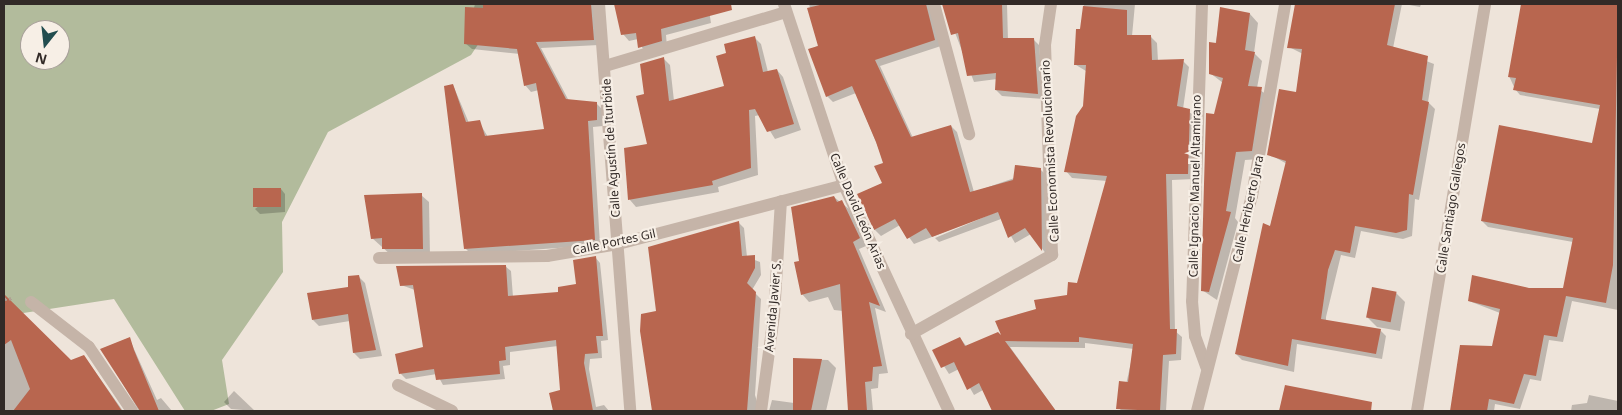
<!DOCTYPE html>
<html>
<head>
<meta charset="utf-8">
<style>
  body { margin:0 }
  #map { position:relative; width:1622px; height:415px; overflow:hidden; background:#eee4da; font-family:"Noto Sans",sans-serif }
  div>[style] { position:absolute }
  .green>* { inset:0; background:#b2bb9c }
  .shadow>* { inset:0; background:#0003 }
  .building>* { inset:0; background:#b8664f; transform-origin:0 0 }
  .path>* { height:3px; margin-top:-1.5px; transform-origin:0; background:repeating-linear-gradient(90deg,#b09f92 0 2.5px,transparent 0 5px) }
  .minor>* { height:12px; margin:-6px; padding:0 6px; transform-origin:6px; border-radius:6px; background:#c5b4a8 }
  span { translate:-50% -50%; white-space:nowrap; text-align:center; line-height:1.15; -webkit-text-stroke:4.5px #f7efe6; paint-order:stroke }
  .street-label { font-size:12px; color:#322a27 }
  .frame { position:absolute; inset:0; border:5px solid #322a27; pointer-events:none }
  .north { position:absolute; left:20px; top:20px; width:50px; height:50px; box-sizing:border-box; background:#f7efe6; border:1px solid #a8a09a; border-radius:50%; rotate:196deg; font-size:14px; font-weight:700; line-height:20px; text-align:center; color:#322a27 }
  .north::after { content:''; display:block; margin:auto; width:18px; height:22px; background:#224d4f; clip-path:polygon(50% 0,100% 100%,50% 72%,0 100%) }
</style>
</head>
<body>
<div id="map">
  <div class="green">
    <i style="clip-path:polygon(evenodd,4px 4px,505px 4px,471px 55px,328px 132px,282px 222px,283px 272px,222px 360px,229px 404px,211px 411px,185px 411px,114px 299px,4px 316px,4px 4px,30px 30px,60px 30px,60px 60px,30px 60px,30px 30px)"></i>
  </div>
  <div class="shadow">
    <i style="clip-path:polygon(475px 4px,599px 4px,599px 45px,541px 48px,569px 101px,596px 103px,602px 109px,603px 126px,593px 127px,600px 245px,471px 254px,465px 248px,453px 85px,469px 123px,479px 122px,488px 137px,545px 130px,539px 90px,531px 92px,525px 85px,520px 54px,472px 49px,465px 43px)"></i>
    <i style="clip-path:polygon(615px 4px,708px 4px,711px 23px,666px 35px,667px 47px,645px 53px,638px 39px,629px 41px,623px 34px)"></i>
    <i style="clip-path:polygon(809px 4px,939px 4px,941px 46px,880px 66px,913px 138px,951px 126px,957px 132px,974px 192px,1040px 169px,1046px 175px,1047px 255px,1031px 234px,1015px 243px,1001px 219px,939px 242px,935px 238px,1003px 209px,914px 244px,900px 225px,881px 236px,875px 230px,859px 194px,883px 183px,885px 164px,856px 93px,833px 102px,827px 96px,809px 50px,819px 45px)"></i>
    <i style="clip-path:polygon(944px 4px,1007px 4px,1008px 40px,1033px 39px,1039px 45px,1044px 99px,1002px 96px,996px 90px,997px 79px,974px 82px)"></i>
    <i style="clip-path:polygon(1084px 4px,1135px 4px,1132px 36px,1151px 37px,1157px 43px,1158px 61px,1183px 61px,1189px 67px,1183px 109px,1196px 116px,1194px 179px,1172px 180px,1175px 331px,1182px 337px,1181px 360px,1169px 361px,1166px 411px,1120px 411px,1134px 349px,1085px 343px,1085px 348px,1010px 347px,1056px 411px,994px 411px,983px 390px,974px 395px,959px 369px,949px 374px,934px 350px,960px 338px,967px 347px,1004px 339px,1037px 309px,1068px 296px,1078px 284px,1107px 181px,1072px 178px,1066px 171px,1084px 106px,1086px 71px,1076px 65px)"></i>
    <i style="clip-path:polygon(1300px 4px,1402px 4px,1393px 48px,1434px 64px,1428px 102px,1435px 109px,1419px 200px,1415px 199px,1412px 236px,1403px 239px,1361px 231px,1355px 258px,1341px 255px,1326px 317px,1326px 321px,1380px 330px,1386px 336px,1382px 359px,1297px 344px,1294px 372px,1242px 360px,1236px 354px,1287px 164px,1269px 154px,1297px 93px,1303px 54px,1291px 48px)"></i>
    <i style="clip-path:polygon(1404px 4px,1421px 4px,1420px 7px)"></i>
    <i style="clip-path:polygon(1522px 4px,1618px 4px,1618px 310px,1572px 301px,1563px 342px,1549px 340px,1541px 381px,1530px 379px,1520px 409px,1495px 404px,1494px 411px,1451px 411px,1461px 347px,1493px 348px,1500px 313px,1469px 301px,1529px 289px,1564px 289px,1573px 242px,1488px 227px,1482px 221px,1593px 145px,1600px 109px,1520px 95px,1515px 89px,1509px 76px)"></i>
    <i style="clip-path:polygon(1222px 9px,1250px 14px,1258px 23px,1254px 53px,1262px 61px,1257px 88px,1270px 97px,1260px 159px,1245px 160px,1235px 218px,1238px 222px,1217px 300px,1202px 290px,1215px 116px,1223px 83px,1210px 73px)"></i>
    <i style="clip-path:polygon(754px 37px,761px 44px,768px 72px,777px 70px,783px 77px,801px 130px,775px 139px,760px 115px,755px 116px,758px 175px,718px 187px,719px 192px,636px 207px,630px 200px,625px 149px,648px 145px,646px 95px,663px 58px,670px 65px,674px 101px,726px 87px,728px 54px)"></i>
    <i style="clip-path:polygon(281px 189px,285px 194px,285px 212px,260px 214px,255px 209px)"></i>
    <i style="clip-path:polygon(421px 195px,429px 202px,430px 256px,391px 255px,372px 238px)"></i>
    <i style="clip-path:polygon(834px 197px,849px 209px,866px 246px,859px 249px,886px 312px,875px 308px,888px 373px,879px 374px,878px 388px,871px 389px,873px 411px,849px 411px,843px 311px,834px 310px,828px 297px,809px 302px,802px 294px,800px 262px)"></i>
    <i style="clip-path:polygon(738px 222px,744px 228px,747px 257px,760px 262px,761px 275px,752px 290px,761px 299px,755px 395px,760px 411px,654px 411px,642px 315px,657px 312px)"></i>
    <i style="clip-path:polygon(595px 257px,600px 263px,608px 340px,601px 341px,602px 358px,590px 359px,589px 369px,596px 407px,604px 405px,609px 411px,555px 411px,551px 394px,561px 391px,558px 346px,510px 352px,510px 365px,503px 366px,505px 379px,443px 385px,437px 374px,406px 379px,401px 374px,396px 355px,424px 348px,415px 290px,401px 285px,505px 266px,511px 271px,513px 297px,560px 293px,577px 285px)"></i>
    <i style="clip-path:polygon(359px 277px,365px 283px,382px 356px,360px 359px,354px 353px,350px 321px,319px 326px,313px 320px)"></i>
    <i style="clip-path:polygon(1396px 293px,1405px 302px,1400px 331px,1377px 327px,1368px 318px)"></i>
    <i style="clip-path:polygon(12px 304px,71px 362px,84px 356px,123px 411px,5px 411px,4px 310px)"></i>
    <i style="clip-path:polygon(129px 338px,157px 400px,161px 398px,172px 411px,139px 411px,102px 349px)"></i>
    <i style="clip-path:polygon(794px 359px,828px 360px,836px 368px,826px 411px,769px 411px,772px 400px,794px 403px)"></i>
    <i style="clip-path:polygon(1286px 386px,1370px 408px,1369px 411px,1281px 411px)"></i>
    <i style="clip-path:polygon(234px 391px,255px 411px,231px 409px,224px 402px)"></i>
    <i style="clip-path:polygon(1589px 395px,1618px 401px,1618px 411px,1571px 411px,1572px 405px,1587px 403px)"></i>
  </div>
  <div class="building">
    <i style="clip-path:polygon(483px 4px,591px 4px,594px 40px,536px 42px,566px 99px,597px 102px,597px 120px,588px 121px,595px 240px,464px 249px,444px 86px,453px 84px,466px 122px,480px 120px,485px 136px,544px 129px,536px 83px,524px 86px,517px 49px,464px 44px,465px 7px,483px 8px)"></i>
    <i style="clip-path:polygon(614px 4px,731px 4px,732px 10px,661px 29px,662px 41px,638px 48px,636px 33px,621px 35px)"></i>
    <i style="clip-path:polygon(824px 4px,926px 4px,935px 40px,875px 60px,911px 137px,951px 125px,970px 192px,1013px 180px,1015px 165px,1041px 168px,1042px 251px,1025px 228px,1008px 238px,998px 212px,932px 237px,926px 228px,907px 239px,895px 219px,874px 230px,857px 194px,882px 183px,874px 166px,883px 163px,876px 142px,852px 86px,826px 97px,808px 49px,818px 46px,807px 8px)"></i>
    <i style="clip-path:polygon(942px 4px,1002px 4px,1003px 38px,1034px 38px,1038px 94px,995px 90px,996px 73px,967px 76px,958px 33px,951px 35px)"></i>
    <i style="clip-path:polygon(1295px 4px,1395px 4px,1387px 45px,1428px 56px,1422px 100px,1429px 102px,1413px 195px,1409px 194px,1407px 230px,1396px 233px,1355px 226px,1350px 253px,1335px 250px,1328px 270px,1321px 319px,1381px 329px,1376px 354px,1292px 339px,1288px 366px,1235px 354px,1263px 223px,1270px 226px,1286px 161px,1267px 155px,1279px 89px,1296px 92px,1302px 49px,1287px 48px)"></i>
    <i style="clip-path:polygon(1521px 4px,1618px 4px,1613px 265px,1606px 303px,1566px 296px,1557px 337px,1544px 335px,1536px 376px,1524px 374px,1514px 404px,1489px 399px,1487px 411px,1450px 411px,1460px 345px,1492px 346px,1500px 309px,1468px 301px,1472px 275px,1529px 288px,1563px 288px,1573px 238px,1481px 221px,1499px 125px,1592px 143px,1600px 105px,1513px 90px,1516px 78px,1508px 77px)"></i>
    <i style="clip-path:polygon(1083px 6px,1127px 10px,1127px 35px,1151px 35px,1152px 60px,1184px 59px,1177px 106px,1190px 109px,1188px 174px,1166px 174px,1170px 329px,1177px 329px,1176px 354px,1163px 355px,1160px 411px,1116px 409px,1119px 381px,1128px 382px,1133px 344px,1079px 337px,1079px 342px,1005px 341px,1056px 411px,992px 411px,979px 383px,967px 390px,954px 362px,941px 368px,932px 350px,960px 337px,965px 346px,998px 332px,1001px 335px,995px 321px,1036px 309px,1034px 300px,1067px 295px,1068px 282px,1077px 283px,1107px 176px,1064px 172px,1076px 116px,1083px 106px,1086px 65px,1074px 65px,1076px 29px,1080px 29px)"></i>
    <i style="clip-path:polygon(1220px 7px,1250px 13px,1245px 50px,1255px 52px,1248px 86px,1262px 87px,1252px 151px,1236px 152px,1226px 211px,1231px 212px,1209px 292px,1201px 291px,1206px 113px,1214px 114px,1223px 78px,1209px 74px,1209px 42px,1216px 43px)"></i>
    <i style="clip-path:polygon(755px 36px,763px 72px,777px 69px,794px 124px,767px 132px,755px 109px,749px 110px,751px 168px,712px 181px,713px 185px,628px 200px,624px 148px,647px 144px,636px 96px,644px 94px,640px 64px,664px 57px,669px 101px,724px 86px,716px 56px,726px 53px,724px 44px)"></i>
    <i style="left:281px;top:188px;width:19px;height:28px;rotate:90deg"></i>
    <i style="clip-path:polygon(422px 193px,423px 249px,382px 249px,382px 238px,371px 239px,364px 195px)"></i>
    <i style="clip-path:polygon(834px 196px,837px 202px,842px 200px,860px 238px,853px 242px,880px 306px,869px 302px,882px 366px,873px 367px,872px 381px,865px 382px,867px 411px,848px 411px,840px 284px,801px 295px,794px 262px,799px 261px,791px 207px)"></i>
    <i style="clip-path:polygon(739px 221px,742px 256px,755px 255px,755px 268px,747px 283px,756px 292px,747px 411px,652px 411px,640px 331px,641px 314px,656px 311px,648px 247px)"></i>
    <i style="clip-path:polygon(596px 256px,603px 336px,596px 336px,598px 353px,585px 354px,584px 363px,593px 411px,553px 411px,549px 393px,560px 390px,556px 340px,505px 347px,506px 360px,499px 361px,500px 374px,436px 380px,434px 369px,399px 374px,395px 354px,423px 347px,413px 285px,400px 286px,396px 266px,506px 265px,508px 296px,558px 292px,558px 287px,576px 284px,573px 260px)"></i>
    <i style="clip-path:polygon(359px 275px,376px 350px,353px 353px,348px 314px,312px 320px,307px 293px,348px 287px,348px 276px)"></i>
    <i style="left:1372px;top:287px;width:25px;height:31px;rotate:11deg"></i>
    <i style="clip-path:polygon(4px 294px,71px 360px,84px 355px,122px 411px,13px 411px,30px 389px,11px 340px,4px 345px)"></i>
    <i style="clip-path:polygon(130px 337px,134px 350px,159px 411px,140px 411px,100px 349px)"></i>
    <i style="clip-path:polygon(793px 358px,822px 359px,811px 411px,793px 411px)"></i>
    <i style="clip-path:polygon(1285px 385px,1372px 402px,1371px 411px,1279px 411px)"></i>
  </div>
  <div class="path">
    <i style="left:4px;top:299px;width:9px;rotate:-6deg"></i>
  </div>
  <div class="minor">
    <i style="left:599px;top:4px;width:408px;rotate:85.6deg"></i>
    <i style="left:784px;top:4px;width:191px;rotate:71.7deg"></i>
    <i style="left:844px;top:185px;width:249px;rotate:65.1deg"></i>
    <i style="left:934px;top:4px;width:135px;rotate:74.9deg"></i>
    <i style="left:1202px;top:4px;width:297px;rotate:91.9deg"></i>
    <i style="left:1192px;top:301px;width:35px;rotate:85deg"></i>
    <i style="left:1195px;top:336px;width:33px;rotate:70deg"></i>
    <i style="left:605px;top:66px;width:189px;rotate:-16.6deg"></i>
    <i style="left:379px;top:258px;width:168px;rotate:-0.7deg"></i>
    <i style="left:547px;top:256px;width:72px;rotate:-9.6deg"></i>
    <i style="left:618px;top:244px;width:234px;rotate:-14.6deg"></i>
    <i style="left:31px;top:302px;width:73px;rotate:37.8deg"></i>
    <i style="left:89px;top:347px;width:77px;rotate:56.1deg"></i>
    <i style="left:911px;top:334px;width:162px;rotate:-29.3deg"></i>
    <i style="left:1052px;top:255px;width:210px;rotate:-91.9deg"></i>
    <i style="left:1045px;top:45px;width:41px;rotate:-81.7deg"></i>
    <i style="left:398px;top:385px;width:60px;rotate:25.7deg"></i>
    <i style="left:761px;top:411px;width:97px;rotate:-82.3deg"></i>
    <i style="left:774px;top:315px;width:114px;rotate:-86.5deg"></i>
    <i style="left:1197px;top:411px;width:222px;rotate:-75.7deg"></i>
    <i style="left:1252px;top:196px;width:195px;rotate:-80.2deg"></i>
    <i style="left:1417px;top:411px;width:413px;rotate:-80.5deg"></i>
  </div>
  <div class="street-label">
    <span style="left:611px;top:148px;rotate:-94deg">Calle Agustín de Iturbide</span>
    <span style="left:1050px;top:151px;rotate:-93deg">Calle Economista Revolucionario</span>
    <span style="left:1195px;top:186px;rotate:-89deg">Calle Ignacio Manuel Altamirano</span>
    <span style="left:1451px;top:208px;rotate:-81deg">Calle Santiago Gallegos</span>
    <span style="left:1248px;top:209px;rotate:-78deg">Calle Heriberto Jara</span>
    <span style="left:858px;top:211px;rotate:67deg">Calle David León Arias</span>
    <span style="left:614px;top:242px;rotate:-12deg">Calle Portes Gil</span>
    <span style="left:773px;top:306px;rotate:-85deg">Avenida Javier S.</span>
  </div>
  <div class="frame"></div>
  <div class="north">N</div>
</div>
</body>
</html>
